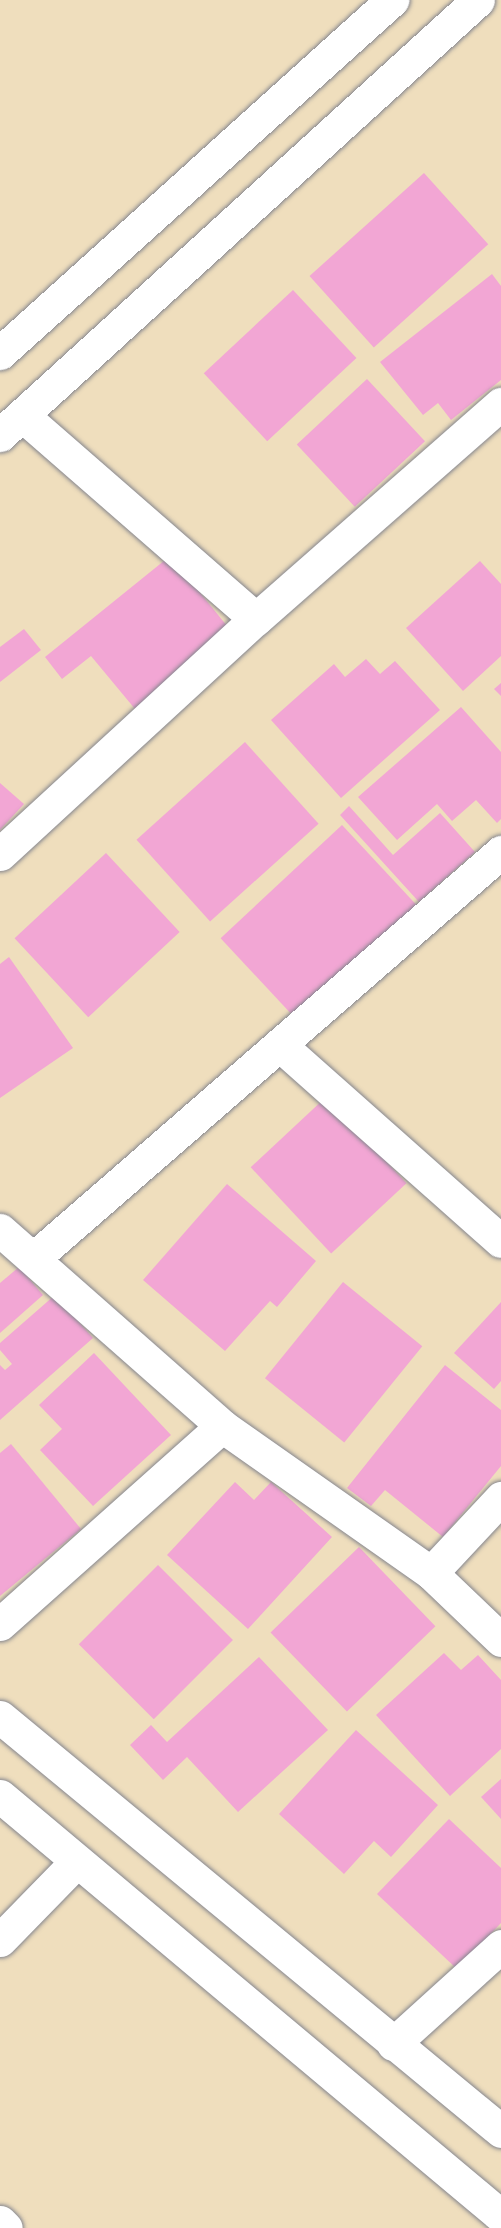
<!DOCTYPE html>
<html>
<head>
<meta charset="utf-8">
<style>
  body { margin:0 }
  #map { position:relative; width:501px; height:2228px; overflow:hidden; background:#efdebd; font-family:"IM FELL Double Pica",serif }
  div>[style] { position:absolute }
  .building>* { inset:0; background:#f2a6d4; transform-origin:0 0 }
  .roads { filter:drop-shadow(0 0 2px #85868e) drop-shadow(0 0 2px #85868e) }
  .street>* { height:33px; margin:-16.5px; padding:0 16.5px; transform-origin:16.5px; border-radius:16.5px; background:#fff }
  span { translate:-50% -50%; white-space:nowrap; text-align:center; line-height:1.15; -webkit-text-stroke:6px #f7f3e8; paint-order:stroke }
</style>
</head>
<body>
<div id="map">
  <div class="building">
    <i style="left:424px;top:173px;width:96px;height:154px;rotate:48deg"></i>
    <i style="clip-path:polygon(492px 274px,501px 286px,501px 380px,451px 420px,438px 403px,423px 415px,380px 362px)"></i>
    <i style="left:293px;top:290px;width:93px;height:122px;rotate:47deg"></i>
    <i style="left:367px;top:379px;width:85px;height:96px;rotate:47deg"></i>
    <i style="clip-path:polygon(170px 556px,232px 632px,135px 709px,91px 656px,62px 679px,45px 657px)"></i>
    <i style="clip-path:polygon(480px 561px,501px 584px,501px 656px,463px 691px,406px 628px)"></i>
    <i style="clip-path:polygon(24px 629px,41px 650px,0 682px,0 647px)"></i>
    <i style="clip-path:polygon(366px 659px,380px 674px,395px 661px,440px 710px,341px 798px,271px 720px,334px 664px,345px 677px)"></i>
    <i style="clip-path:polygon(501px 683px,501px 696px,494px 689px)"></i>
    <i style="clip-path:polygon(461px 707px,501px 752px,501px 819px,497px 823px,476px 800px,452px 821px,437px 804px,397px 840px,358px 797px)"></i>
    <i style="left:245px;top:742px;width:110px;height:146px;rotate:48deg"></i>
    <i style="clip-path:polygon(0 783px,24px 804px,0 830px)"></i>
    <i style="clip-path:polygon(349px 806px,393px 855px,440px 813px,475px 852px,419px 902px,340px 815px)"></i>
    <i style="left:342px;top:825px;width:111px;height:166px;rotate:47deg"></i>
    <i style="left:106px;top:853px;width:108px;height:125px;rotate:47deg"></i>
    <i style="clip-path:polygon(9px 957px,73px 1048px,0 1098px,0 964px)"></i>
    <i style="left:326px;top:1097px;width:118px;height:103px;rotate:47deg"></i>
    <i style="clip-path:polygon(227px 1184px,316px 1261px,277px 1307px,270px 1301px,225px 1351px,143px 1280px)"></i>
    <i style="clip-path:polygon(19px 1267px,43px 1295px,0 1333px,0 1283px)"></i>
    <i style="left:343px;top:1282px;width:102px;height:124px;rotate:39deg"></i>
    <i style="clip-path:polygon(55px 1295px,93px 1338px,0 1420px,0 1365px,5px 1370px,12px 1364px,0 1350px,0 1343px)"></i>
    <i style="clip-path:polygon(501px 1302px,501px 1381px,494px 1389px,454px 1353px)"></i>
    <i style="clip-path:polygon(94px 1353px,171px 1435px,93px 1506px,40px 1450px,62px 1429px,39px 1405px)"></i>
    <i style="clip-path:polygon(445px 1365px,501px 1410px,501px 1466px,443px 1537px,385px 1490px,371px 1506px,347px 1488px)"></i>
    <i style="clip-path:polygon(11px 1444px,81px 1529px,0 1596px,0 1453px)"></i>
    <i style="clip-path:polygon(235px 1482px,254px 1500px,271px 1482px,332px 1537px,248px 1629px,167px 1555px)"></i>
    <i style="left:359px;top:1547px;width:110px;height:123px;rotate:46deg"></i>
    <i style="left:158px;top:1565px;width:106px;height:112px;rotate:45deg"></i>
    <i style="clip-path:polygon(444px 1653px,461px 1670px,478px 1655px,501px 1680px,501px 1749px,450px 1796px,376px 1715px)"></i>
    <i style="clip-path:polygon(259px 1657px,328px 1730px,238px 1812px,187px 1757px,163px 1780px,130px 1745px,151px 1725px,167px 1742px)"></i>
    <i style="clip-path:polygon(356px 1730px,438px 1805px,391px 1857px,374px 1841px,344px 1874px,279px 1814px)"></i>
    <i style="clip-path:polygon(501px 1779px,501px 1819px,481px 1797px)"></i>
    <i style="clip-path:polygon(449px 1819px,501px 1868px,501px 1923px,457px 1969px,377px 1894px)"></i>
  </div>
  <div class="roads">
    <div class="street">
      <i style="left:0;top:353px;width:528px;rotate:-42deg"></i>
      <i style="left:22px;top:415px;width:310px;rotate:41.1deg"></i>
      <i style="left:0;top:435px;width:646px;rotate:-42.3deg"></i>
      <i style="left:0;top:854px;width:348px;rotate:-42.6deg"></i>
      <i style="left:256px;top:619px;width:326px;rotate:-41.3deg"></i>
      <i style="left:280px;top:1045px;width:295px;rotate:41.6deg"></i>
      <i style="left:0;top:1230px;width:296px;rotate:41.4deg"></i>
      <i style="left:222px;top:1426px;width:256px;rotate:35.1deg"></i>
      <i style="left:431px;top:1573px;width:97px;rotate:43.7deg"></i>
      <i style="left:34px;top:1258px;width:619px;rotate:-41deg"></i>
      <i style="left:431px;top:1573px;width:103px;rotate:-47deg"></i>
      <i style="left:0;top:1624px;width:297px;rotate:-41.7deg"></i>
      <i style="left:0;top:1717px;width:650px;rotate:39.57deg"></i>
      <i style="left:0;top:1796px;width:654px;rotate:39.97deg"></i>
      <i style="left:0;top:1940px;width:110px;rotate:-45.7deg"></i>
      <i style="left:393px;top:2044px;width:146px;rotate:-42.2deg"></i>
      <i style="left:0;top:2222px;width:8px;rotate:45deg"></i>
    </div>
  </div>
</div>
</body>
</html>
